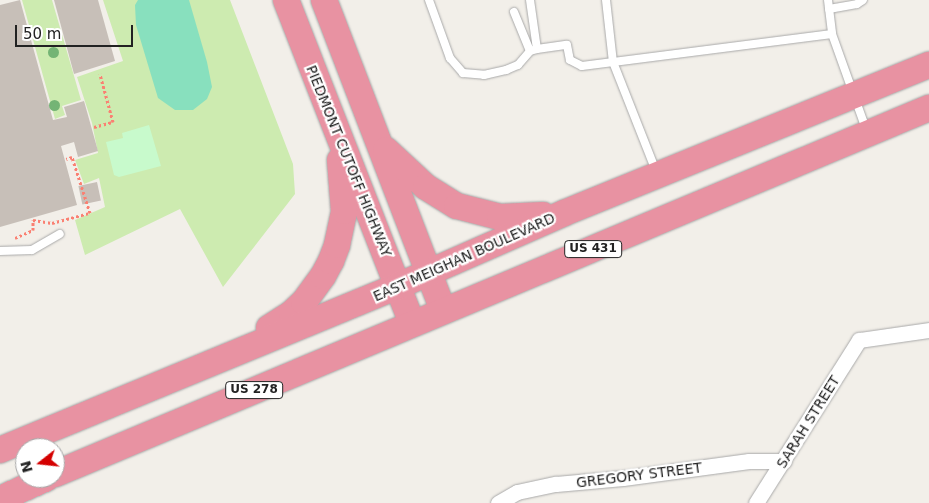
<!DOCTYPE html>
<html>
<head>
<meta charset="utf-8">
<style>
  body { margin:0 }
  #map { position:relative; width:929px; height:503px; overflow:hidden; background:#f2efe9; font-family:"DejaVu Sans",sans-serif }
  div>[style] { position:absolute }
  .grass>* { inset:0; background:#cdebb0 }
  .park>* { inset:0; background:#c8facc }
  .pitch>* { inset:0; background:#88e0be }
  .building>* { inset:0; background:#c7bfb8; transform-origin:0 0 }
  .path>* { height:3px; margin-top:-1.5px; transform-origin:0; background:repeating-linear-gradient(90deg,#fa8072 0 2.5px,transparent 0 5px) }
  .roads { filter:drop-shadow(0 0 1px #a9a9a9) drop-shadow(0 0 1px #a9a9a9) }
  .lane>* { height:8px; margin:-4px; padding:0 4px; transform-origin:4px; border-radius:4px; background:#fff }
  .street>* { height:15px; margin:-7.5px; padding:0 7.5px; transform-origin:7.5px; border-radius:7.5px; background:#fff }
  .highway>* { height:26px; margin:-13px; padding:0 13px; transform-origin:13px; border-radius:13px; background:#e892a2 }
  .trees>* { width:11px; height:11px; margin:-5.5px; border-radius:50%; background:#74b475 }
  span { translate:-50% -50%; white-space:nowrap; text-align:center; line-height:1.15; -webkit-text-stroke:4.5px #fff; paint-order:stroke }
  .shield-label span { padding:1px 4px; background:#fff; border:1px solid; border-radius:4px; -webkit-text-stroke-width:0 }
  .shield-label { font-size:12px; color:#222; font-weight:700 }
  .street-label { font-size:14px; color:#222 }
  .north { position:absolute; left:15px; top:438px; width:50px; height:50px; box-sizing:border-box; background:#fff; border:1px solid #a7a7a7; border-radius:50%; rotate:254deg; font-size:14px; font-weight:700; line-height:20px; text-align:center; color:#222 }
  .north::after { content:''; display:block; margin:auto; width:18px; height:22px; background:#d40000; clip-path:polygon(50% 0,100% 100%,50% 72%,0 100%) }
  .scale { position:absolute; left:15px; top:25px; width:118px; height:22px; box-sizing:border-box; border:2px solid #222; border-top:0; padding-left:6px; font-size:15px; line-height:18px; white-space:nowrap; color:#222; -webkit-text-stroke:4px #fff; paint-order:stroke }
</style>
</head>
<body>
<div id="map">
  <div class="grass">
    <i style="clip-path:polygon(22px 0,52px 0,81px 100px,62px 106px,65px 115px,55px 119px)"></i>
    <i style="clip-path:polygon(103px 0,230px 0,293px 164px,295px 194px,223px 287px,180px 209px,85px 255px,75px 220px,105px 207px,99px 178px,84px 184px,75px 160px,98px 153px,92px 123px,77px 77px,123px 61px)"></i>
  </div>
  <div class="park">
    <i style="clip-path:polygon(149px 125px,161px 166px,119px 177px,114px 175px,106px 142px,123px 138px,122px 133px)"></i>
  </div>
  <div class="pitch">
    <i style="clip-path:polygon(138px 0,189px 0,207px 62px,212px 87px,207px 99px,193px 110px,175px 110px,158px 98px,136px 25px,135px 5px)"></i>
  </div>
  <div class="building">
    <i style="clip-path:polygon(20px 0,53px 120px,67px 117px,64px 107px,84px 101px,98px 151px,78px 157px,74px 142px,61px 146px,77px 205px,0 227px,0 5px)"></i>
    <i style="clip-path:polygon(54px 0,98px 0,115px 61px,74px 74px)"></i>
    <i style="left:97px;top:182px;width:19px;height:19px;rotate:78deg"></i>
  </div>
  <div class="path">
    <i style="left:94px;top:127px;width:20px;rotate:-15deg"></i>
    <i style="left:113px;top:122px;width:50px;rotate:-105.2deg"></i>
    <i style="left:15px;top:238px;width:20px;rotate:-24deg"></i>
    <i style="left:33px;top:230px;width:10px;rotate:-90deg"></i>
    <i style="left:33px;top:220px;width:19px;rotate:9deg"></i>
    <i style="left:52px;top:223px;width:39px;rotate:-15deg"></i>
    <i style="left:90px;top:213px;width:59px;rotate:-107.8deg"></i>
    <i style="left:72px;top:157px;width:6px;rotate:162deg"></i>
  </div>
  <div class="roads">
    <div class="lane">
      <i style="left:429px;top:0;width:62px;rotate:70.1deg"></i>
      <i style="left:450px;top:58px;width:20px;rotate:49deg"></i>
      <i style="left:463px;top:73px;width:21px;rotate:5deg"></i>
      <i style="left:484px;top:75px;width:23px;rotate:-13deg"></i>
      <i style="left:506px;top:70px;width:13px;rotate:-23deg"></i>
      <i style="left:518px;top:65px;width:18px;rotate:-49deg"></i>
      <i style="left:530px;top:51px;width:7px;rotate:-16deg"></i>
      <i style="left:530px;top:0;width:49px;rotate:81.9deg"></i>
      <i style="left:537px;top:49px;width:30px;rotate:-8deg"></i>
      <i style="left:567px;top:45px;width:15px;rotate:79deg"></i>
      <i style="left:570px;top:60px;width:13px;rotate:27deg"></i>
      <i style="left:582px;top:66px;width:252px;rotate:-7.3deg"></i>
      <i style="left:606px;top:0;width:62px;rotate:83.6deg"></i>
      <i style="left:613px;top:62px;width:117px;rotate:68.5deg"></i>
      <i style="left:828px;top:0;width:34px;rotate:83deg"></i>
      <i style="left:832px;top:34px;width:101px;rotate:70.3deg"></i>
      <i style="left:829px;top:9px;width:28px;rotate:-10deg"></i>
      <i style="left:857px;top:4px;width:7px;rotate:-34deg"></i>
      <i style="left:514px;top:12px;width:42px;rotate:67.7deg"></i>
      <i style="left:0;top:251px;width:32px;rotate:-2deg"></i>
      <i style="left:32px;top:250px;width:32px;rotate:-30deg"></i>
    </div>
    <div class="street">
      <i style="left:498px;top:503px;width:22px;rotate:-30deg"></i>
      <i style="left:517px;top:492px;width:40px;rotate:-12deg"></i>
      <i style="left:556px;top:484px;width:67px;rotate:-5.1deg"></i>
      <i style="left:623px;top:478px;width:127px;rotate:-7.7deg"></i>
      <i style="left:749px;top:461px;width:35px"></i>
      <i style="left:756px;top:503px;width:193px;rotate:-57.7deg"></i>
      <i style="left:859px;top:340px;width:71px;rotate:-8.1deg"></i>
    </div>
    <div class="highway">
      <i style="left:286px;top:0;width:347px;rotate:68.7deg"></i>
      <i style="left:324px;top:0;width:332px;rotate:69deg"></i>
      <i style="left:386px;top:150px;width:54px;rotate:42.8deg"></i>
      <i style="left:426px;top:187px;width:36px;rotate:32deg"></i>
      <i style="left:457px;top:206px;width:44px;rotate:14.3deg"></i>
      <i style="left:500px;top:217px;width:43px;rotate:-2.7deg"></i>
      <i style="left:269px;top:328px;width:27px;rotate:-33deg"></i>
      <i style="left:292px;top:313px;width:16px;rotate:-43deg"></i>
      <i style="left:304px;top:302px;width:32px;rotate:-54deg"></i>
      <i style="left:323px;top:276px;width:17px;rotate:-62deg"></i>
      <i style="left:331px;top:261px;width:17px;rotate:-69deg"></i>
      <i style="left:337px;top:245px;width:35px;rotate:-78deg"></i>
      <i style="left:344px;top:211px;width:51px;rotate:-94.5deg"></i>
      <i style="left:0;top:450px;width:430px;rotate:-22.4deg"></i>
      <i style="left:398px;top:286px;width:181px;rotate:-23.7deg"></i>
      <i style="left:564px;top:213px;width:394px;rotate:-22.1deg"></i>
      <i style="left:55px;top:474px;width:948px;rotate:-22.72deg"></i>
      <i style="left:0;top:499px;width:51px;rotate:-24.1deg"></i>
    </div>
  </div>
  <div class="trees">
    <i style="left:53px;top:52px"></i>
    <i style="left:54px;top:105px"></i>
  </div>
  <div class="shield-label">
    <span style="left:593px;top:249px">US 431</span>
    <span style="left:254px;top:390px">US 278</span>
  </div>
  <div class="street-label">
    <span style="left:349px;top:161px;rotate:68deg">PIEDMONT CUTOFF HIGHWAY</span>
    <span style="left:464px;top:257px;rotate:-24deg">EAST MEIGHAN BOULEVARD</span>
    <span style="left:808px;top:422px;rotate:-58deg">SARAH STREET</span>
    <span style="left:639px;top:475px;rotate:-7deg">GREGORY STREET</span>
  </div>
  <div class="north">N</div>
  <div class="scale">50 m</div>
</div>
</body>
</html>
